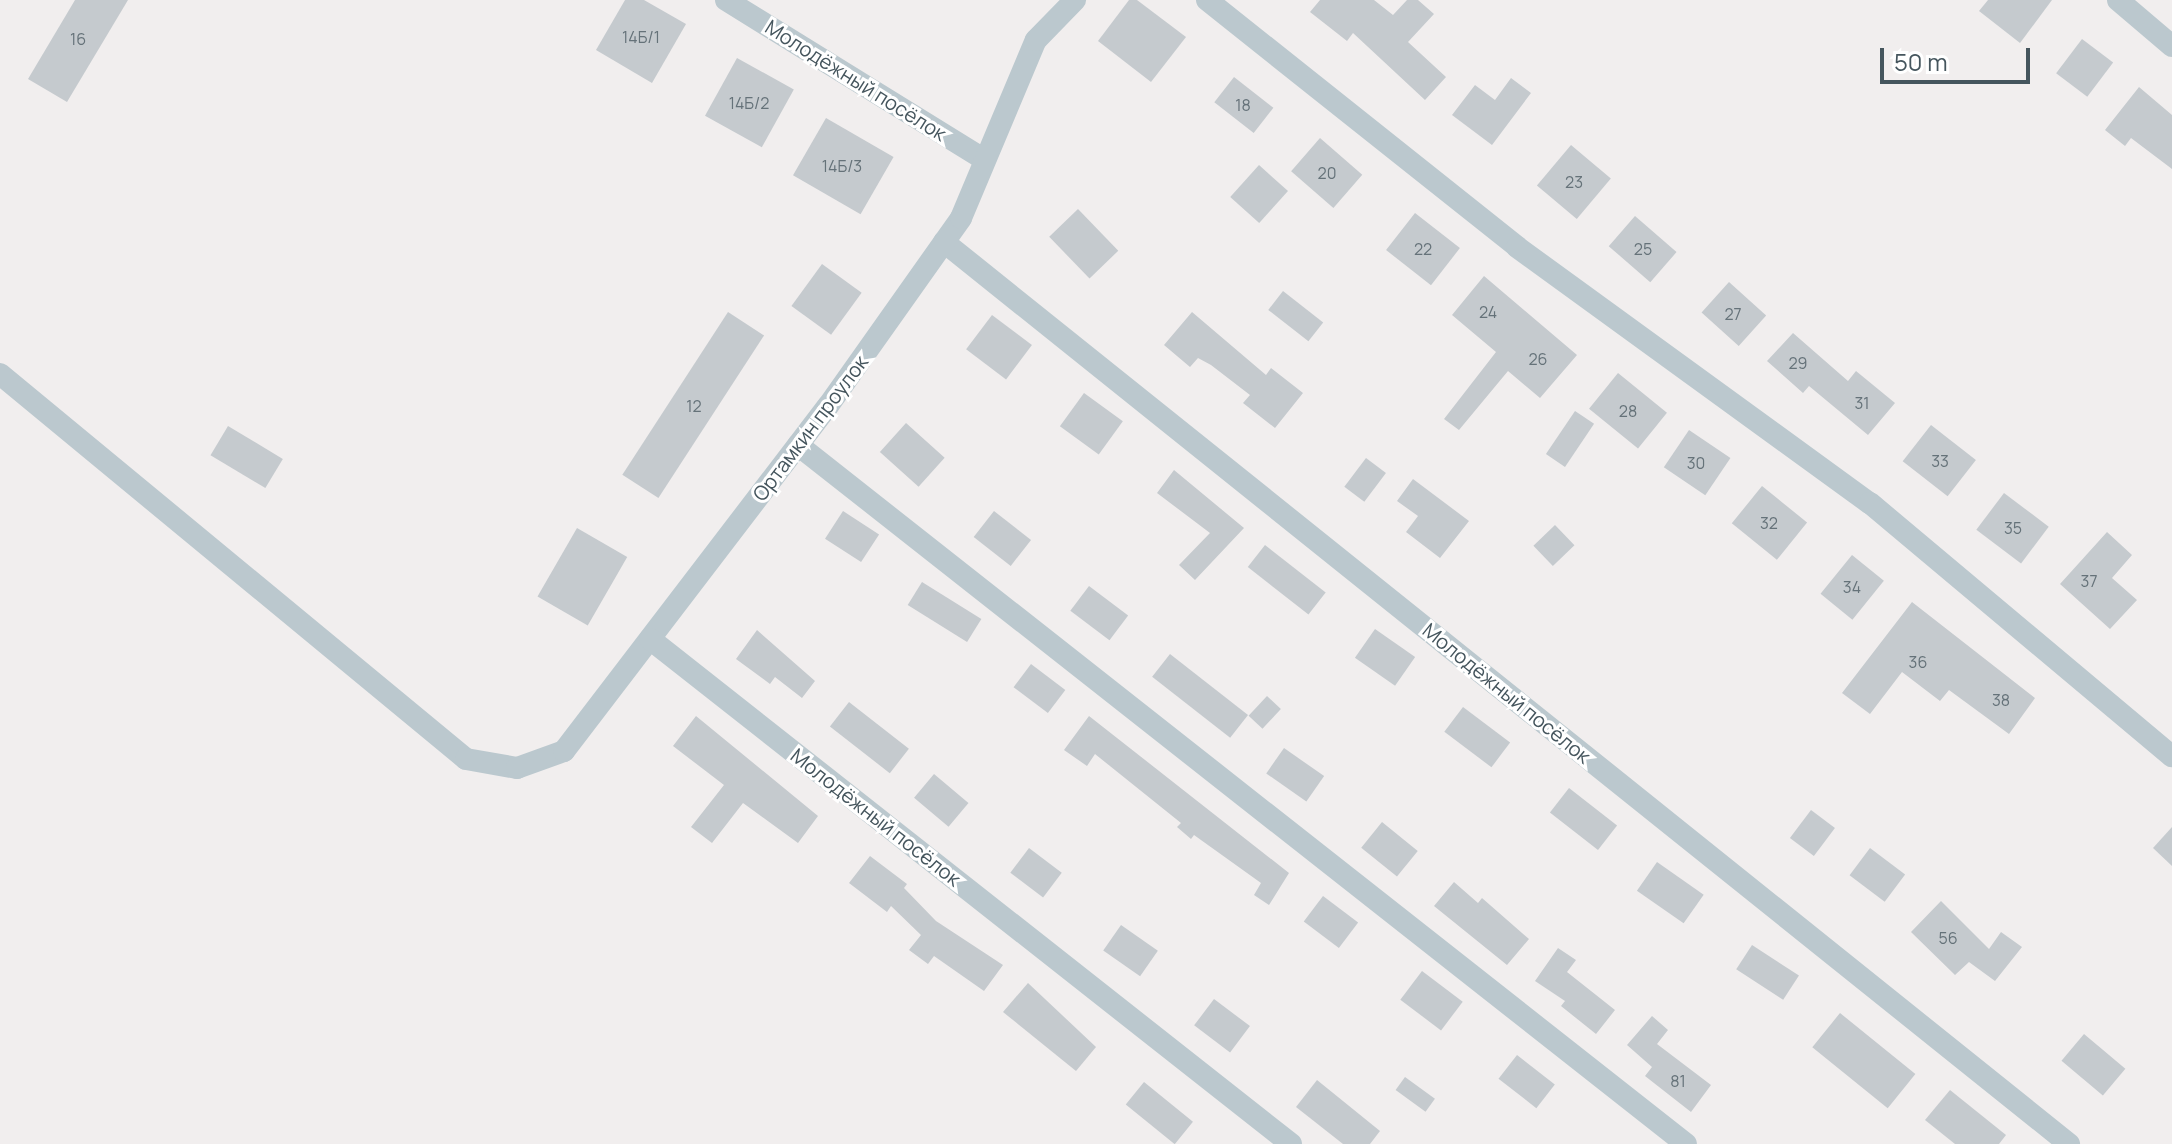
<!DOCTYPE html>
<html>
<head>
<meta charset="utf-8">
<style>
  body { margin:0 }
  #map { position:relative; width:2172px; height:1144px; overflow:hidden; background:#f1eeee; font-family:Manrope,sans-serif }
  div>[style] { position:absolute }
  .building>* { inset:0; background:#c5cace; transform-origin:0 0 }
  .minor>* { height:22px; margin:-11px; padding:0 11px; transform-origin:11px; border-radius:11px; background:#bbc8ce }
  span { translate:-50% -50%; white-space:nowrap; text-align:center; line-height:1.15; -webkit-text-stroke:6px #fff; paint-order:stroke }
  .number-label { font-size:16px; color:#657279 }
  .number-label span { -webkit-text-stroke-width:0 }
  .street-label { font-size:20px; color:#45555d }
  .scale { position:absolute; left:1880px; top:48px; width:150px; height:36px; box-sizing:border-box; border:4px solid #45555d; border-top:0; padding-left:10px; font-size:24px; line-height:28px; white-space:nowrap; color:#45555d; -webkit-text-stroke:6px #fff; paint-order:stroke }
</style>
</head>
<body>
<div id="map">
  <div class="building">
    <i style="clip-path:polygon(75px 0,128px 0,67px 102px,28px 79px)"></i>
    <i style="clip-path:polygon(625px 0,644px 0,686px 24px,652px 83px,596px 50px)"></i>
    <i style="clip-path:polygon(1129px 0,1137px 0,1186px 37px,1151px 82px,1098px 41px)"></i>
    <i style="clip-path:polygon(1320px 0,1374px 0,1393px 15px,1407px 0,1418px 0,1434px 14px,1408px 42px,1446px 77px,1425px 100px,1353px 33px,1347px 41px,1310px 12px)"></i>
    <i style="clip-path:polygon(1988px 0,2052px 0,2020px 43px,1979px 11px)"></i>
    <i style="left:2082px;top:39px;width:39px;height:43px;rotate:37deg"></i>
    <i style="left:737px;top:58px;width:65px;height:66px;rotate:29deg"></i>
    <i style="left:1234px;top:77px;width:50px;height:32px;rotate:38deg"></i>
    <i style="clip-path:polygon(1511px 78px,1531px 93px,1492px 145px,1452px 115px,1475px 85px,1495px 100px)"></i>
    <i style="clip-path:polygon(2139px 87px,2172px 115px,2172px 169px,2131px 138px,2125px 146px,2105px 130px)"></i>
    <i style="left:826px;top:118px;width:78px;height:66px;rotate:30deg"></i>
    <i style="left:1320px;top:138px;width:56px;height:44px;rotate:41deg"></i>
    <i style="left:1571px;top:145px;width:52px;height:53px;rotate:40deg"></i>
    <i style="left:1259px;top:165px;width:39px;height:43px;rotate:42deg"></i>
    <i style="left:1078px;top:209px;width:58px;height:40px;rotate:46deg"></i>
    <i style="left:1415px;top:213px;width:57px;height:47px;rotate:38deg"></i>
    <i style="left:1635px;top:216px;width:55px;height:40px;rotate:41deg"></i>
    <i style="left:822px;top:264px;width:49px;height:52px;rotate:36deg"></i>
    <i style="clip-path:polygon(1484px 276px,1577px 355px,1540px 398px,1508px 371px,1459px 430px,1444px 419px,1496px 352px,1452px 315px)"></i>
    <i style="left:1729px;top:282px;width:50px;height:41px;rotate:42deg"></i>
    <i style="left:1283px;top:291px;width:51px;height:24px;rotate:38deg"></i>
    <i style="left:728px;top:312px;width:43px;height:194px;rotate:33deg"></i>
    <i style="clip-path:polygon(1192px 312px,1266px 375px,1271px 368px,1303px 393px,1275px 428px,1243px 403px,1250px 395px,1211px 365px,1198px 358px,1190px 367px,1164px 345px)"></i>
    <i style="left:992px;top:315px;width:50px;height:43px;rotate:37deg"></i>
    <i style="clip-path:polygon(1793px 333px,1848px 381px,1856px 371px,1895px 403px,1868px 435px,1809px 386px,1803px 393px,1767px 361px)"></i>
    <i style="left:1618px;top:373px;width:63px;height:46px;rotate:39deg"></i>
    <i style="left:1084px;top:393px;width:48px;height:41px;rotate:36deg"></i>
    <i style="left:1575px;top:411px;width:23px;height:52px;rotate:34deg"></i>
    <i style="left:906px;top:423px;width:52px;height:39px;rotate:42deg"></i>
    <i style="left:1931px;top:425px;width:57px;height:46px;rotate:38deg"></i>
    <i style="left:228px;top:426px;width:64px;height:34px;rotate:31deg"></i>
    <i style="left:1689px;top:430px;width:50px;height:45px;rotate:34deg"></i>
    <i style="left:1366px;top:458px;width:25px;height:36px;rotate:37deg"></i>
    <i style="clip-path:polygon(1174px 470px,1244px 528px,1195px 580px,1179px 565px,1210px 533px,1157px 493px)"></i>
    <i style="clip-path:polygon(1413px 479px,1469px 521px,1440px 558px,1406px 532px,1418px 516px,1397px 501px)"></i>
    <i style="left:1762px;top:486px;width:58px;height:48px;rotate:39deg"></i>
    <i style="left:2004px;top:493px;width:56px;height:46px;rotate:37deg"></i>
    <i style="left:843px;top:511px;width:43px;height:33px;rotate:33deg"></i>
    <i style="left:994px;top:511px;width:47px;height:33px;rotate:38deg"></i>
    <i style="left:1555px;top:525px;width:28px;height:30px;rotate:46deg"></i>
    <i style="left:577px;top:528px;width:58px;height:79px;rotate:30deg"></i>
    <i style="clip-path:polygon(2107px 532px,2132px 555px,2112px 578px,2137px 600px,2110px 629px,2060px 584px)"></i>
    <i style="left:1265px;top:545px;width:77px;height:28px;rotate:38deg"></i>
    <i style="left:1852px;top:555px;width:41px;height:50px;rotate:39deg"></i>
    <i style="left:922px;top:582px;width:70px;height:27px;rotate:32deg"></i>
    <i style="left:1089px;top:586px;width:49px;height:31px;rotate:37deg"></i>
    <i style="clip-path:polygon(1912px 602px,2035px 698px,2009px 734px,1949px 690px,1940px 701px,1902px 672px,1870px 714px,1842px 693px)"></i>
    <i style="left:1375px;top:629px;width:49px;height:35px;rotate:35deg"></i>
    <i style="clip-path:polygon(757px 630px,815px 681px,802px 698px,775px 677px,770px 684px,736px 659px)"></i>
    <i style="left:1170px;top:654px;width:99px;height:29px;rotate:38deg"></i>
    <i style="left:1031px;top:664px;width:43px;height:29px;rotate:37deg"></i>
    <i style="left:1267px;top:696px;width:19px;height:27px;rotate:43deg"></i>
    <i style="left:849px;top:702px;width:76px;height:31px;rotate:38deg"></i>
    <i style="left:1463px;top:707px;width:59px;height:31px;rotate:37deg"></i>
    <i style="clip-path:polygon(696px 716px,818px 816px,798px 843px,743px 803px,712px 843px,691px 827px,724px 785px,673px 746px)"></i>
    <i style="clip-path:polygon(1089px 716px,1289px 873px,1269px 905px,1254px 895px,1261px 883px,1194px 835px,1191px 839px,1177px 827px,1181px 823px,1095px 754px,1087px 766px,1064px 750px)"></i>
    <i style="left:1284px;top:748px;width:49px;height:31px;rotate:35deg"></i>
    <i style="left:934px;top:774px;width:45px;height:31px;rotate:40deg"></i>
    <i style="left:1569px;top:788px;width:61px;height:31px;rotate:38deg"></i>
    <i style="left:1811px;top:810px;width:30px;height:35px;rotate:37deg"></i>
    <i style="left:1382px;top:822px;width:46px;height:33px;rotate:39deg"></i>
    <i style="clip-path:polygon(2172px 827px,2172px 866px,2153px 848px)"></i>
    <i style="left:1029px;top:848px;width:41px;height:31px;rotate:37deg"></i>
    <i style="left:1870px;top:848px;width:44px;height:34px;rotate:37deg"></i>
    <i style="clip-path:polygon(870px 856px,907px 884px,904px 888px,936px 921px,1003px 965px,984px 991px,934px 956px,928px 964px,909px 950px,921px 935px,891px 906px,887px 912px,849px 883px)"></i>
    <i style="left:1657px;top:862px;width:57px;height:35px;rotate:35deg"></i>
    <i style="clip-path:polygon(1454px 882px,1478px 903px,1482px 898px,1529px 939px,1507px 965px,1434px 906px)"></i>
    <i style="left:1323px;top:896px;width:44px;height:32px;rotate:37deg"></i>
    <i style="clip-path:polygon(1941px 901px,1989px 949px,2001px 932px,2022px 947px,1995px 981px,1969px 962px,1955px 975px,1911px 932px)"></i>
    <i style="left:1121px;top:925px;width:45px;height:31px;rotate:35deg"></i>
    <i style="left:1752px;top:945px;width:56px;height:29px;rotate:33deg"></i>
    <i style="clip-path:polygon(1558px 948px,1576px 960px,1567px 972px,1615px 1010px,1596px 1034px,1561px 1006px,1565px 1001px,1535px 981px)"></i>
    <i style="left:1422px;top:971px;width:51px;height:36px;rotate:37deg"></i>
    <i style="clip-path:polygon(1028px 983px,1096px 1047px,1076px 1071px,1003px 1012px)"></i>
    <i style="left:1214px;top:999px;width:45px;height:33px;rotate:37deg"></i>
    <i style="left:1840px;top:1013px;width:97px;height:44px;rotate:39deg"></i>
    <i style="clip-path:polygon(1652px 1016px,1668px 1030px,1657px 1044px,1711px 1085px,1691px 1112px,1645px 1076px,1652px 1067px,1627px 1045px)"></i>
    <i style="left:2084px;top:1034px;width:54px;height:35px;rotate:40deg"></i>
    <i style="left:1517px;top:1055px;width:48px;height:30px;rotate:38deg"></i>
    <i style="left:1405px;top:1077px;width:37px;height:16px;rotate:36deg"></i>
    <i style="clip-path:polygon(1317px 1080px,1380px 1131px,1370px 1144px,1343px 1144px,1296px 1107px)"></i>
    <i style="left:1144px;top:1082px;width:63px;height:29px;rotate:39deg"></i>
    <i style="clip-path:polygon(1950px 1090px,2006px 1135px,1999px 1144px,1955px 1144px,1925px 1120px)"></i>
  </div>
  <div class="minor">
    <i style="left:726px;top:0;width:304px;rotate:31.7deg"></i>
    <i style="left:1207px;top:0;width:396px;rotate:38.5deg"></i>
    <i style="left:1517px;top:247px;width:436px;rotate:36deg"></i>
    <i style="left:1870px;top:503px;width:394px;rotate:40deg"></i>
    <i style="left:2118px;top:0;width:71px;rotate:40.4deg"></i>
    <i style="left:944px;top:242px;width:1442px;rotate:38.72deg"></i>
    <i style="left:0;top:374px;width:604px;rotate:39.56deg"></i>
    <i style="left:466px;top:759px;width:52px;rotate:10deg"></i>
    <i style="left:517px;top:768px;width:50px;rotate:-19.9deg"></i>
    <i style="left:564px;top:751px;width:434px;rotate:-52.6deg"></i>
    <i style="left:828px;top:406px;width:230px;rotate:-54.7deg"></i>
    <i style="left:961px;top:218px;width:193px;rotate:-67.2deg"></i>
    <i style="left:1036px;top:40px;width:56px;rotate:-45.7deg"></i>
    <i style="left:798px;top:445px;width:1130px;rotate:38.21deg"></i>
    <i style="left:650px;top:639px;width:816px;rotate:38.23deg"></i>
  </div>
  <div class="number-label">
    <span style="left:641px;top:37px">14Б/1</span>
    <span style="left:78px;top:39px">16</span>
    <span style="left:749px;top:103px">14Б/2</span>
    <span style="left:1243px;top:105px">18</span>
    <span style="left:842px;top:166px">14Б/3</span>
    <span style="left:1327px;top:173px">20</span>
    <span style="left:1574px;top:182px">23</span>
    <span style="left:1423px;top:249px">22</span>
    <span style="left:1643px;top:249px">25</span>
    <span style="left:1488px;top:312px">24</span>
    <span style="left:1733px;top:314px">27</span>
    <span style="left:1538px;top:359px">26</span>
    <span style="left:1798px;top:363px">29</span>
    <span style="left:1862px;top:403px">31</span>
    <span style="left:694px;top:406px">12</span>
    <span style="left:1628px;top:411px">28</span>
    <span style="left:1940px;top:461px">33</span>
    <span style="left:1696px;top:463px">30</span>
    <span style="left:1769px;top:523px">32</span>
    <span style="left:2013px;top:528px">35</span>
    <span style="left:2089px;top:581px">37</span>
    <span style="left:1852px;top:587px">34</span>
    <span style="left:1918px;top:662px">36</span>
    <span style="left:2001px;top:700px">38</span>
    <span style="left:1948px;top:938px">56</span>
    <span style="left:1678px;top:1081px">81</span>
  </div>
  <div class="street-label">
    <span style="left:856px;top:80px;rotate:32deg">Молодёжный посёлок</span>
    <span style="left:810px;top:428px;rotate:-53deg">Ортамкин проулок</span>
    <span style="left:1507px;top:693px;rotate:39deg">Молодёжный посёлок</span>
    <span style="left:876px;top:817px;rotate:38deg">Молодёжный посёлок</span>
  </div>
  <div class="scale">50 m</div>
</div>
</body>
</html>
